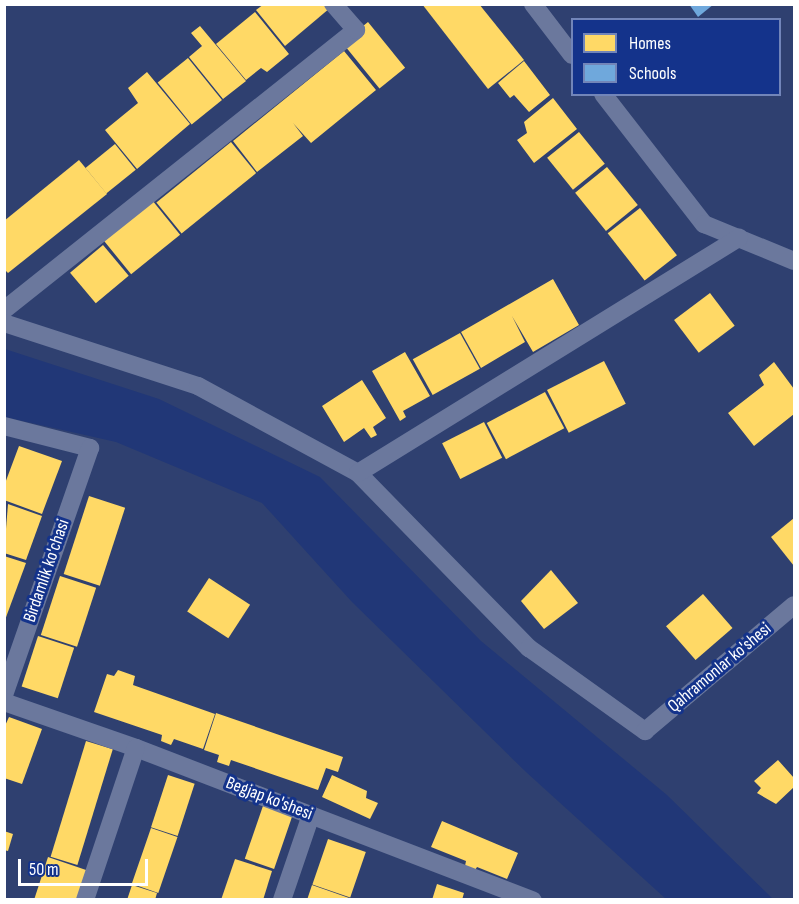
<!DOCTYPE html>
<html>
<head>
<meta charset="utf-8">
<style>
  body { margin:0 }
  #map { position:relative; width:799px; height:904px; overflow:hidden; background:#2f4070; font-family:"Sofia Sans Condensed",sans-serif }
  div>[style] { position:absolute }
  .water>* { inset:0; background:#213777 }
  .homes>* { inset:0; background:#ffd966; transform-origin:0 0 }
  .schools>* { inset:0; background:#6fa8dc }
  .minor>* { height:18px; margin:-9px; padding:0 9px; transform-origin:9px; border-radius:9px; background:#6b789d }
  span { translate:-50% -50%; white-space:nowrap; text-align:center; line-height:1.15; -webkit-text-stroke:6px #14338b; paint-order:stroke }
  .street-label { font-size:18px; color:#fff }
  .frame { position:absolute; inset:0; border:6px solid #fff; pointer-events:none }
  .legend { position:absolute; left:571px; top:18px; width:210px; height:78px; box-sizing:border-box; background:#14338b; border:2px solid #7285b9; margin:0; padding:8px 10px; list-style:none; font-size:18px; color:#fff }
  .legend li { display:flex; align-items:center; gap:12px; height:30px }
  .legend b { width:30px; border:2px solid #7285b9 }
  .scale { position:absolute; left:18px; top:859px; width:130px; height:27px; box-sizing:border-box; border:3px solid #fff; border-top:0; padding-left:8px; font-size:18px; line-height:21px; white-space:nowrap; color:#fff; -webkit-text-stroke:4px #14338b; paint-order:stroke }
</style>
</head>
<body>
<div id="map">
  <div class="water">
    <i style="clip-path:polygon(5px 349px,159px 399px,320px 477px,481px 641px,667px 795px,773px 899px,666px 899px,526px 772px,352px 602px,262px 503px,116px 442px,5px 417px)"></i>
  </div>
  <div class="homes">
    <i style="clip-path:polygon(264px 4px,327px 4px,330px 8px,285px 46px,256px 10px)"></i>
    <i style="clip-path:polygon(422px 4px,479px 4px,524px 60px,488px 89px)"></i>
    <i style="clip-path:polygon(255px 12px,289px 54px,267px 72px,261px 68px,246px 80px,216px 44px)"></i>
    <i style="left:368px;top:22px;width:59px;height:33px;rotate:51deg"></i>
    <i style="clip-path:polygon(200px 26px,246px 81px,223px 99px,189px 57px,202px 46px,191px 33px)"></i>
    <i style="clip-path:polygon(344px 51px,376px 90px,311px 143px,293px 123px,303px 136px,257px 172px,233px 141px)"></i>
    <i style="left:188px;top:58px;width:54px;height:39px;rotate:51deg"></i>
    <i style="clip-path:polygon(524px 61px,550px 95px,529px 112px,514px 95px,510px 98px,498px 83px)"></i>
    <i style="clip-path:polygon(147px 72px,190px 124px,137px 169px,105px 130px,138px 103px,128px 88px)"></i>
    <i style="clip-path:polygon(553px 98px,577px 129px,534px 163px,517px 140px,527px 133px,524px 122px)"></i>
    <i style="left:579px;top:132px;width:41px;height:41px;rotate:51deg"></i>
    <i style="left:231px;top:142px;width:40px;height:96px;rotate:51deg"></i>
    <i style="left:115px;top:144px;width:33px;height:38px;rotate:51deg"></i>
    <i style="clip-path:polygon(79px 160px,107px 194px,8px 273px,4px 269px,4px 221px)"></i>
    <i style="left:607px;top:167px;width:49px;height:41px;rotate:51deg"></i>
    <i style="left:148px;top:195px;width:51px;height:63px;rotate:51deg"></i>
    <i style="left:640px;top:208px;width:60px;height:41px;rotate:52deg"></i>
    <i style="left:103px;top:245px;width:40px;height:43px;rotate:50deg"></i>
    <i style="clip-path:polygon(553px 279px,579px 325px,533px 352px,512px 316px,525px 342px,481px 368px,461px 332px)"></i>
    <i style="left:710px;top:293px;width:41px;height:45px;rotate:53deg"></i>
    <i style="left:460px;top:333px;width:41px;height:54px;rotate:61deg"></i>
    <i style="clip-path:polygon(405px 352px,430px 396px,403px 411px,406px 417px,400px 421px,372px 371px)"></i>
    <i style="left:604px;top:361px;width:48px;height:64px;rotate:63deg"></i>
    <i style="clip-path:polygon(774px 362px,794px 389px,794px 414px,754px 446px,728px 413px,764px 385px,759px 375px)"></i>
    <i style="clip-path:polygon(362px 380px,386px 418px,373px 427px,377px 435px,371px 438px,364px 428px,344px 442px,322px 406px)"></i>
    <i style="left:545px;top:392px;width:41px;height:66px;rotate:62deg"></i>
    <i style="left:484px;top:422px;width:40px;height:47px;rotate:63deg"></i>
    <i style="clip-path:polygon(19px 446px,62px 461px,42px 514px,4px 500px,4px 486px)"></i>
    <i style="left:89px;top:496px;width:38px;height:82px;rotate:18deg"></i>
    <i style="clip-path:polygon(8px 504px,42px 516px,26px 560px,4px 553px)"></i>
    <i style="clip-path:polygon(794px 518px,794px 566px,771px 537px)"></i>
    <i style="clip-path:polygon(4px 556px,26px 563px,5px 620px,4px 620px)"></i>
    <i style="clip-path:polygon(551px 570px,578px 603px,544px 629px,521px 601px)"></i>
    <i style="left:60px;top:576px;width:38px;height:62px;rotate:18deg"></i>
    <i style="left:209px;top:578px;width:49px;height:40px;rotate:33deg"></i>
    <i style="left:703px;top:594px;width:45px;height:49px;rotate:49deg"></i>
    <i style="left:38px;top:636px;width:38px;height:53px;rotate:18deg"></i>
    <i style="clip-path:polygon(118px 670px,135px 676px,133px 685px,215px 714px,203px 749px,174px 739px,171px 745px,161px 741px,162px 735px,94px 712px,107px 674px,114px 676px)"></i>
    <i style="clip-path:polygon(216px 713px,343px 757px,338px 772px,326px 768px,318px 790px,231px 760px,229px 766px,217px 762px,219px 755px,204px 750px)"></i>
    <i style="clip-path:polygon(9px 717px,42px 729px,22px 784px,4px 778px,4px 728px)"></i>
    <i style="left:86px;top:741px;width:28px;height:121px;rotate:17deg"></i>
    <i style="clip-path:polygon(778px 760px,794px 778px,794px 787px,776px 804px,757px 793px,761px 788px,754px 781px)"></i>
    <i style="left:168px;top:775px;width:28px;height:55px;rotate:18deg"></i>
    <i style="clip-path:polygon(332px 775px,367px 791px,366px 798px,378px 803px,370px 819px,322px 797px)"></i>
    <i style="left:264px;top:803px;width:31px;height:59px;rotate:19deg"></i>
    <i style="clip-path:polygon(442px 821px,518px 853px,507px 879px,477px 867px,472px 875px,464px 871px,466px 861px,431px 847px)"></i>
    <i style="left:151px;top:828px;width:28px;height:59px;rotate:19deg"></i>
    <i style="clip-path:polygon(4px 831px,13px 834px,8px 851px,4px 850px)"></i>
    <i style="left:328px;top:839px;width:40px;height:48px;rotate:19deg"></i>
    <i style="clip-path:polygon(48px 857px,89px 871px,80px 900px,34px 900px)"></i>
    <i style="clip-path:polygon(235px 859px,272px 871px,263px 900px,221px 900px)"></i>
    <i style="clip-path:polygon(437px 884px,464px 893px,462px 900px,432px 900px)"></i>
    <i style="clip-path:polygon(132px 885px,157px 893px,155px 900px,127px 900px)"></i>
    <i style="clip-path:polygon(312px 885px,352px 899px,352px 900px,307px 900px)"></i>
  </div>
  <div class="schools">
    <i style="clip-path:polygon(689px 4px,714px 4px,698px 17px)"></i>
  </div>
  <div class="minor">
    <i style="left:533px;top:4px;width:64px;rotate:52.6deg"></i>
    <i style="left:603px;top:94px;width:165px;rotate:52.2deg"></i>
    <i style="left:704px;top:224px;width:97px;rotate:22.3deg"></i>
    <i style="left:4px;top:310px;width:450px;rotate:-38.5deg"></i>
    <i style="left:356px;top:30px;width:35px;rotate:-131deg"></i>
    <i style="left:4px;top:323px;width:204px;rotate:18deg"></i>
    <i style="left:198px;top:386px;width:182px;rotate:28.5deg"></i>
    <i style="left:358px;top:473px;width:245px;rotate:45.7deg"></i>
    <i style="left:529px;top:648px;width:143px;rotate:35.6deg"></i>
    <i style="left:645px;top:731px;width:195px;rotate:-40.2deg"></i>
    <i style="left:4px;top:426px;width:89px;rotate:14.3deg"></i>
    <i style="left:90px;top:448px;width:262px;rotate:109.2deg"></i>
    <i style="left:358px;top:473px;width:448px;rotate:-31.7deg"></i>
    <i style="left:4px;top:702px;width:140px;rotate:19.2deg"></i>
    <i style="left:136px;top:748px;width:425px;rotate:21deg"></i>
    <i style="left:85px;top:900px;width:160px;rotate:-71.5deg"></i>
    <i style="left:282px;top:900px;width:90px;rotate:-71.2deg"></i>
  </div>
  <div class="street-label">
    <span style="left:47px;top:571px;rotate:-71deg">Birdamlik ko'chasi</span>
    <span style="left:720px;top:668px;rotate:-40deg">Qahramonlar ko'shesi</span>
    <span style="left:269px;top:799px;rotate:21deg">Begjap ko'shesi</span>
  </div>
  <div class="frame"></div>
  <ul class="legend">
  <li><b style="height:16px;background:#ffd966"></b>Homes</li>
  <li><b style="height:16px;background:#6fa8dc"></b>Schools</li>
  </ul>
  <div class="scale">50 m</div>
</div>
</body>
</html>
